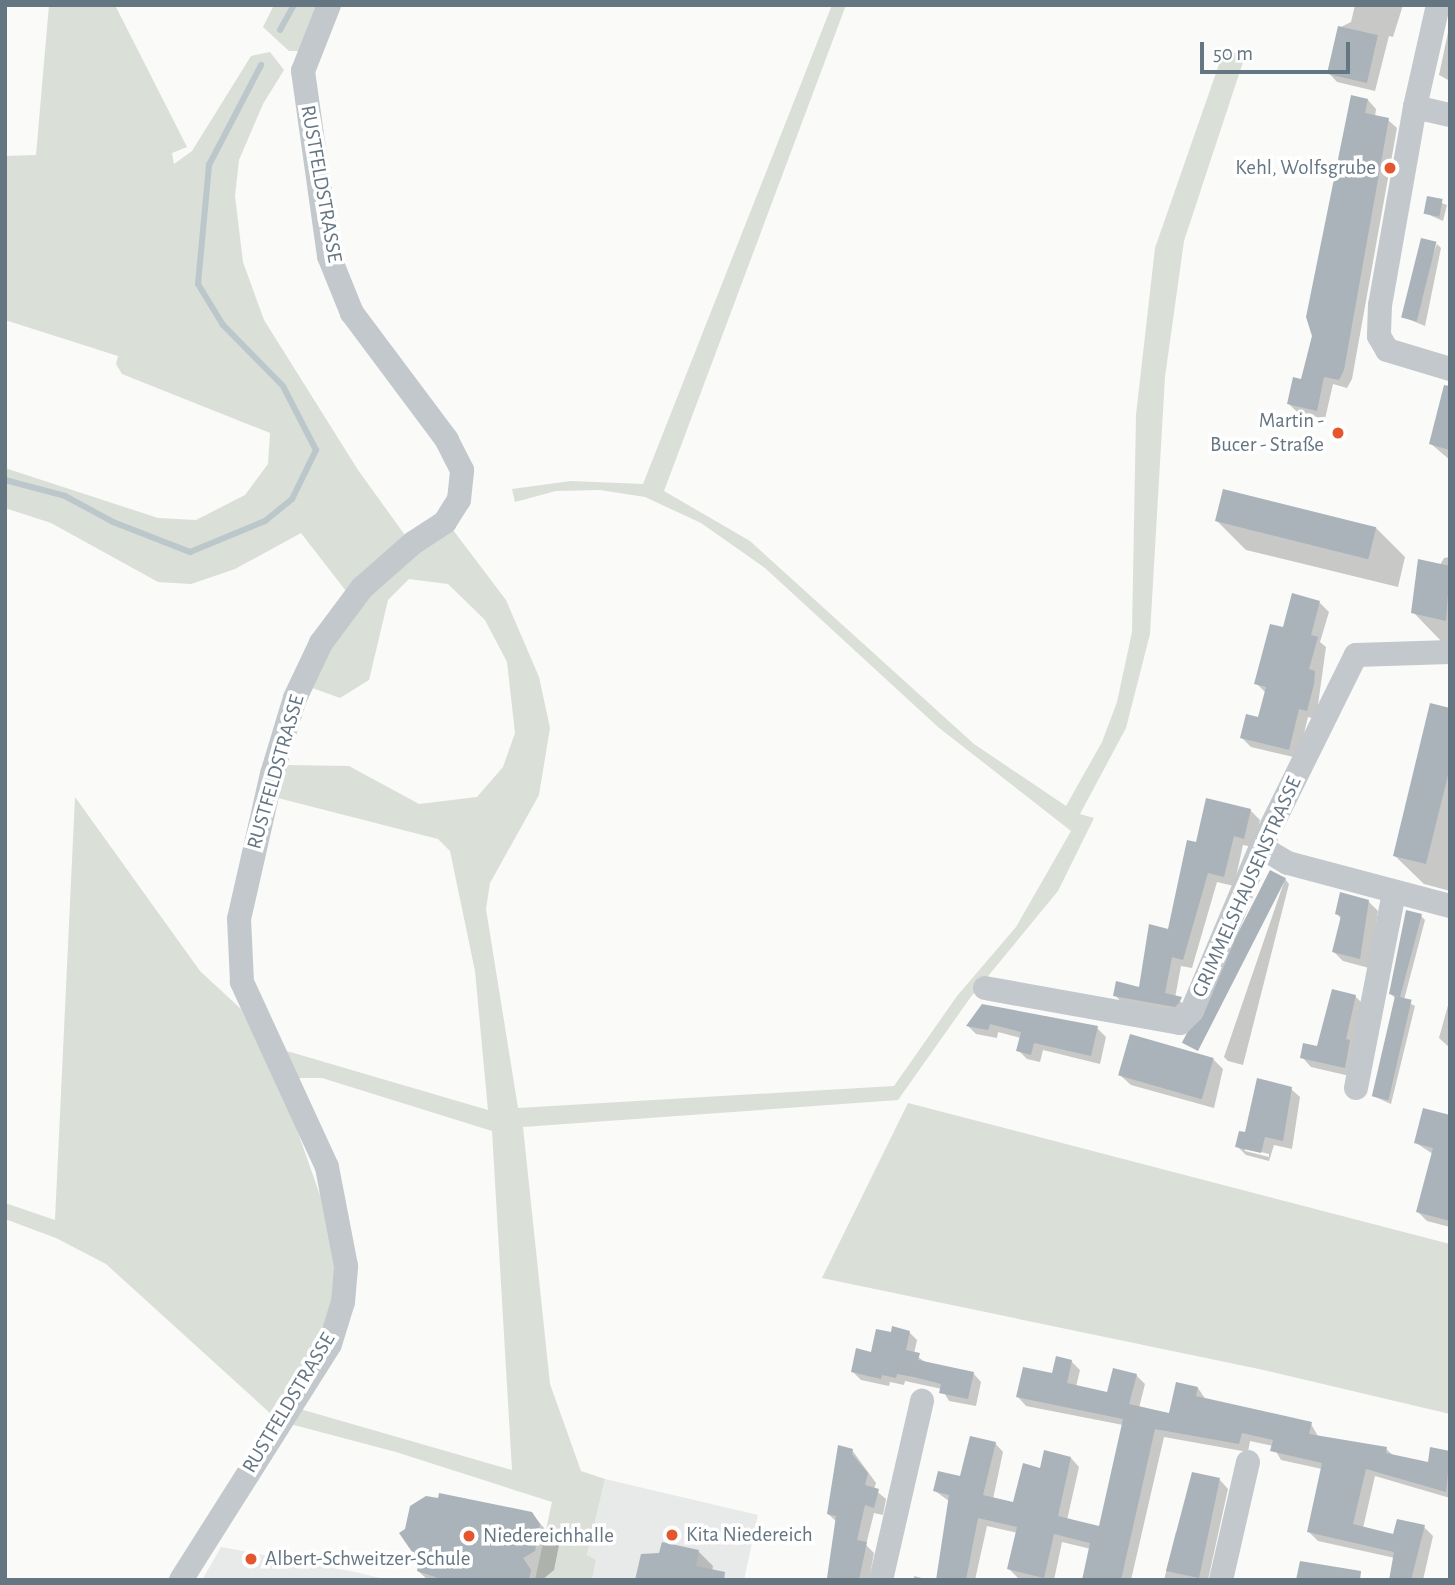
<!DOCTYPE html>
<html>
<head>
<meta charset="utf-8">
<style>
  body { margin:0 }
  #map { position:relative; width:1455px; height:1585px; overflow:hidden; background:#fafaf8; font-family:"Alegreya Sans",sans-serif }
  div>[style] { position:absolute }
  .built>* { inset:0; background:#e8e9e9 }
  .green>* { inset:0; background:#dadfd7 }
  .shadow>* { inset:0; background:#0003 }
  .stream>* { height:6px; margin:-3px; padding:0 3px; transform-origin:3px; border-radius:3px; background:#bbc7cb }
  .building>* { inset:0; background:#aab3b9; transform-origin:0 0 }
  .minor>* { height:24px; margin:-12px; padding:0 12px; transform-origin:12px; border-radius:12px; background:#c3c8cc }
  .dots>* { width:19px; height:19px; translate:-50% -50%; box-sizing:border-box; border:4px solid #fff; border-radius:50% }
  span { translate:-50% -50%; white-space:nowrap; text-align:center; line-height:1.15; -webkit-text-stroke:7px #fff; paint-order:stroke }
  .poi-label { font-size:21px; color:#657683 }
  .right { translate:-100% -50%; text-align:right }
  .left { translate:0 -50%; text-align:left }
  .street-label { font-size:21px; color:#657683 }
  .frame { position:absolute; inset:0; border:7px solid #657683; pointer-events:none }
  .scale { position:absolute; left:1200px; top:42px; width:150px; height:32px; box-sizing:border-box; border:4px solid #657683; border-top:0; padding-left:9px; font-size:21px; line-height:24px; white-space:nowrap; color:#657683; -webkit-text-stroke:5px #fff; paint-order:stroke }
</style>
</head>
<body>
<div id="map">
  <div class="built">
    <i style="clip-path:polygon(605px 1479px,758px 1515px,744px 1580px,592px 1580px,596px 1560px,587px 1556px)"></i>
    <i style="clip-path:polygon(221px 1547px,355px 1572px,389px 1580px,202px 1580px)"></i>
  </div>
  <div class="green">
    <i style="clip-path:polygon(49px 5px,115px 5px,187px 147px,172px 153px,174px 164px,192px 151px,251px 56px,270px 52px,284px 70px,263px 104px,239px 160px,235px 196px,243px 262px,264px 320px,358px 470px,407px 538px,346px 591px,301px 533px,235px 569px,191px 584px,158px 582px,51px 523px,5px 508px,5px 468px,158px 518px,196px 520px,245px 495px,268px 464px,270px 433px,122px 374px,116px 364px,118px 356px,5px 320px,5px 156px,36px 155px)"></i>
    <i style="clip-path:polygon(274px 5px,322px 5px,301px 51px,289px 51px,263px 27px)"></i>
    <i style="clip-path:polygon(832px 5px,846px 5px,664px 491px,750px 541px,974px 744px,1066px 806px,1102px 742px,1117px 702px,1132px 632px,1136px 415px,1155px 248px,1224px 50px,1245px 56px,1184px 241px,1165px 377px,1150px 634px,1126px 728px,1080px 814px,1094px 818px,1058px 891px,970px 998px,898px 1100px,523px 1127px,550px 1384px,581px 1471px,605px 1479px,587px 1555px,596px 1560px,592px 1580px,535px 1580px,552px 1502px,396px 1452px,290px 1424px,300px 1409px,512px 1470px,492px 1131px,322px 1078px,294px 1078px,280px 1049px,488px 1110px,475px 971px,450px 851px,438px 839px,274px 797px,285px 765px,349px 766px,419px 804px,477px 797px,503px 767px,515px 733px,507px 662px,485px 620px,448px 584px,409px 579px,388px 600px,369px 680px,340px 698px,307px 686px,337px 625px,405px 559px,453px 530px,506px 600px,539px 677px,550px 728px,539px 795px,490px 883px,486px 909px,518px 1108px,894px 1086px,957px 996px,1016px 927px,1071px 831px,938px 727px,765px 568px,701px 523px,645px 497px,600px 490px,556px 491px,515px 502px,512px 489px,571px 481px,643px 484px)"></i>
    <i style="clip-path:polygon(75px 797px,200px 971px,241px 1009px,289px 1107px,321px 1198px,336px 1268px,332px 1310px,315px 1349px,271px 1414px,106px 1264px,56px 1238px,5px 1219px,5px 1203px,55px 1220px)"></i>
    <i style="clip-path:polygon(908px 1103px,1450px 1244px,1450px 1414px,1259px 1369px,822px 1278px)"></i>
  </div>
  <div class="shadow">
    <i style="clip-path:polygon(1355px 5px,1403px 5px,1393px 37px,1389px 36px,1375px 91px,1337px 82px,1328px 72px,1339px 28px,1351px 22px)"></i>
    <i style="clip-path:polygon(1450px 23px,1450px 81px,1439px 75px)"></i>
    <i style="clip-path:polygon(1352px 97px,1368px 100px,1376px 109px,1375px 117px,1388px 120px,1397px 128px,1352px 379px,1347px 388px,1333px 384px,1325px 419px,1297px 412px,1289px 404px,1302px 381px,1313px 336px,1308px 317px)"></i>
    <i style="clip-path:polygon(1428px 198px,1447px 205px,1443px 221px,1425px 213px)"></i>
    <i style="clip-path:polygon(1437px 244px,1441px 248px,1425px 326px,1408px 319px)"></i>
    <i style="clip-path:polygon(1450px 398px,1450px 460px,1431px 444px)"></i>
    <i style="clip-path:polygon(1217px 521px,1376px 528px,1405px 557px,1398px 587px,1246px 550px)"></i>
    <i style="clip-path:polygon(1450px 557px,1450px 643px,1442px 642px,1413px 612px,1444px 558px)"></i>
    <i style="clip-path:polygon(1293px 595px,1320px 603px,1329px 612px,1320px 642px,1326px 647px,1316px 719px,1308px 717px,1298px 758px,1251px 747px,1242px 738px,1259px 719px,1266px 693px,1256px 683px,1284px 629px)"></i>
    <i style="clip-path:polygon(1450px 710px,1450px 891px,1424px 884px,1394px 855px)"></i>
    <i style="clip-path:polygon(1250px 810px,1260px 820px,1253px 847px,1243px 845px,1234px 886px,1217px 882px,1192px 968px,1181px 966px,1175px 998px,1190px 1008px,1185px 1016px,1124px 1005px,1115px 995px,1141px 989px,1170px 931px,1197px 844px)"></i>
    <i style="clip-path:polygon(1285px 879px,1289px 884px,1243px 1065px,1228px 1061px,1224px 1057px)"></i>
    <i style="clip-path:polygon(1368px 901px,1378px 911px,1369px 968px,1343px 961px,1334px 952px,1342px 920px,1337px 914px)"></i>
    <i style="clip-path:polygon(1421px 916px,1425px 920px,1404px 1000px,1415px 1006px,1391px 1104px,1373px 1096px,1396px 999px,1391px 994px)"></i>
    <i style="clip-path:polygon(1355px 996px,1365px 1006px,1354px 1077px,1311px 1067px,1302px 1057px,1318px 1048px)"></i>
    <i style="clip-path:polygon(1450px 998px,1450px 1048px,1439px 1038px)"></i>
    <i style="clip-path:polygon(983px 1006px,1097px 1028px,1106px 1037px,1100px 1064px,1043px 1050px,1040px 1062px,1027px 1059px,1018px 1050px,1021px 1038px,998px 1032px,997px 1038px,976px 1034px,968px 1026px)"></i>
    <i style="clip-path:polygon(1213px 1059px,1223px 1069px,1214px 1108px,1131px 1085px,1121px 1076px)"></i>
    <i style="clip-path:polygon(evenodd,1291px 1089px,1300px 1097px,1292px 1149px,1274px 1145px,1269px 1161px,1246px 1155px,1237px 1146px,1291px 1089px,1245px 1148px,1269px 1154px,1269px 1157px,1245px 1151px,1245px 1148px)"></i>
    <i style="clip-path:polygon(1450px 1117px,1450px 1227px,1427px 1221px,1418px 1212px,1433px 1154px,1416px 1143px)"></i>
    <i style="clip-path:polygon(909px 1332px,917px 1340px,914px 1354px,928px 1364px,973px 1373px,981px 1382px,976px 1406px,949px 1401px,942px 1389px,905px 1381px,904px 1385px,890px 1382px,889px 1386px,861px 1380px,853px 1372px,892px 1335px)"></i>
    <i style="clip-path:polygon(1071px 1361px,1080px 1370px,1076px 1387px,1108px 1394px,1136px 1375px,1145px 1384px,1139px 1408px,1170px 1415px,1198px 1388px,1206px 1400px,1311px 1424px,1319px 1438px,1386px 1449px,1394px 1456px,1429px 1464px,1450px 1453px,1450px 1498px,1375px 1476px,1363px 1528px,1394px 1536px,1424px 1527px,1433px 1536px,1423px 1580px,1378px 1580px,1391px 1578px,1395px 1558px,1318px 1541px,1309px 1532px,1322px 1469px,1281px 1460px,1273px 1446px,1250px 1441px,1248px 1452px,1164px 1437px,1131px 1580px,1084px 1580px,1091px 1549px,1062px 1542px,1054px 1580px,1018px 1578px,1009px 1569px,1018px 1533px,987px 1526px,975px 1580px,938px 1580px,949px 1501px,935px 1491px,962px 1478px,995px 1443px,1003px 1452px,993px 1499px,1014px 1504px,1041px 1470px,1071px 1458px,1079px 1467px,1067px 1520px,1100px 1528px,1123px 1425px,1026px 1406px,1018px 1397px)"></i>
    <i style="clip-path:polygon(852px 1450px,876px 1483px,874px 1489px,886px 1499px,883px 1515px,874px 1513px,866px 1545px,874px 1553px,869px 1580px,828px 1580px,837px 1537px,837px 1522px,828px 1514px)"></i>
    <i style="clip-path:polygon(1220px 1480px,1228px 1489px,1208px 1580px,1164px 1580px,1176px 1532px,1180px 1533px)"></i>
    <i style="clip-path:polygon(531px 1513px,559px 1545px,554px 1570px,542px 1580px,428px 1580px,418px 1571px,420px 1561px,407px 1530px)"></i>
    <i style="clip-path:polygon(699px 1552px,713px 1566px,712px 1572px,637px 1580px)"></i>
    <i style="clip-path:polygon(914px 1576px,930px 1580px,914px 1580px)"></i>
  </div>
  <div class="stream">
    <i style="left:280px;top:30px;width:29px;rotate:-61deg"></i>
    <i style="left:5px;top:480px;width:62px;rotate:14.9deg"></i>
    <i style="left:65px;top:496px;width:55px;rotate:28.4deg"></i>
    <i style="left:113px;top:522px;width:83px;rotate:21.3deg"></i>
    <i style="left:190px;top:552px;width:81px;rotate:-22.5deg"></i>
    <i style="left:265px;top:521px;width:35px;rotate:-39deg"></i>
    <i style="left:292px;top:499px;width:55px;rotate:-63.9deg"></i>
    <i style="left:316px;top:450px;width:72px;rotate:-117.3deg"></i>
    <i style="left:283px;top:386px;width:86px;rotate:-134.5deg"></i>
    <i style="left:223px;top:325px;width:48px;rotate:-121.4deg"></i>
    <i style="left:198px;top:284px;width:120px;rotate:-84.7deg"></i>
    <i style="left:209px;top:165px;width:113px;rotate:-62.5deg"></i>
  </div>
  <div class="building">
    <i style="left:1338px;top:26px;width:41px;height:49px;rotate:13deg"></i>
    <i style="clip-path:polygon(1351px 95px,1368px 99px,1365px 113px,1389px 118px,1344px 370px,1339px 380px,1324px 377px,1317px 411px,1287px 404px,1293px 377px,1301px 379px,1312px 336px,1306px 317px)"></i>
    <i style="left:1427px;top:196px;width:16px;height:18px;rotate:11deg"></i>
    <i style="left:1421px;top:238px;width:16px;height:82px;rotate:14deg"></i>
    <i style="clip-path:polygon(1444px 385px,1450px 386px,1450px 450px,1429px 444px)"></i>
    <i style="left:1223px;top:489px;width:158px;height:33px;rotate:14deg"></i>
    <i style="clip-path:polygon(1418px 559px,1450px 566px,1446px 621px,1411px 613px)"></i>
    <i style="clip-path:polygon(1292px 593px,1320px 601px,1311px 635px,1318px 637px,1309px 669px,1315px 671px,1314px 684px,1307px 711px,1299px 709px,1289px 750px,1240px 738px,1246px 714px,1258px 717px,1266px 687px,1254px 684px,1270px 624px,1283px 627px)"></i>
    <i style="clip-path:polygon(1430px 703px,1450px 708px,1450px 767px,1426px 864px,1393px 856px)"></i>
    <i style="clip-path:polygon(1206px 798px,1251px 809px,1244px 839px,1234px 836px,1224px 877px,1208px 873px,1183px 960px,1172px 957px,1165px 993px,1182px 997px,1179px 1003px,1175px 1007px,1113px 996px,1116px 981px,1139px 987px,1149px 924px,1168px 929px,1187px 840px,1196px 842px)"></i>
    <i style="left:1270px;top:870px;width:18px;height:194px;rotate:27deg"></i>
    <i style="clip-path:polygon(1340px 892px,1369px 900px,1360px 959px,1332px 952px,1341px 916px,1335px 914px)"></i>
    <i style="clip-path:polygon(1406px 910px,1422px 914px,1400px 997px,1389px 994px)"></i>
    <i style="clip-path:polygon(1332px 989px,1356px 995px,1346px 1039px,1350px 1040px,1345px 1068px,1300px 1058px,1303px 1043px,1317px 1046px)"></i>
    <i style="left:1395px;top:996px;width:17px;height:103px;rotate:13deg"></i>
    <i style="clip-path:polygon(982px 1004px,1098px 1026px,1091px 1056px,1034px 1043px,1031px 1055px,1016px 1051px,1021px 1032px,990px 1024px,988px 1030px,966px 1026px)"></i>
    <i style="left:1130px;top:1034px;width:87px;height:43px;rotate:16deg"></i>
    <i style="clip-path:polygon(1257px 1078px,1292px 1087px,1283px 1141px,1265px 1137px,1261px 1153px,1235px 1147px,1239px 1131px,1245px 1132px)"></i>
    <i style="clip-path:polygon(1423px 1108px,1450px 1115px,1450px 1221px,1416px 1212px,1433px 1148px,1414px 1143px)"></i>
    <i style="clip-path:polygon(892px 1326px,910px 1331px,906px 1350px,920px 1353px,918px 1360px,974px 1372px,968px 1399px,939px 1393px,941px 1384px,914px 1377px,897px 1374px,896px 1378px,882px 1375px,881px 1379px,851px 1372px,856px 1348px,871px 1352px,876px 1329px,891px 1332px)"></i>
    <i style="clip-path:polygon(1056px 1356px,1072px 1360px,1067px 1383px,1107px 1392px,1113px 1368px,1137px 1374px,1129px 1404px,1169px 1413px,1176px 1382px,1198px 1387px,1196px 1396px,1312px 1422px,1309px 1434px,1387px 1447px,1386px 1453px,1428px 1462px,1430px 1447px,1450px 1451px,1446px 1492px,1366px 1469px,1353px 1524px,1393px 1534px,1397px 1519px,1425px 1525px,1411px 1580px,1389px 1580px,1394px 1552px,1307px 1532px,1322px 1463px,1270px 1451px,1273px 1440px,1242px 1433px,1239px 1444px,1155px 1429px,1121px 1580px,1082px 1580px,1090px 1543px,1054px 1534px,1044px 1578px,1007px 1569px,1017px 1527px,978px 1518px,966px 1580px,936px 1580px,949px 1495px,933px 1491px,938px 1471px,960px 1476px,970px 1436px,996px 1442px,983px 1495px,1013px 1502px,1023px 1463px,1040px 1468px,1044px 1450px,1071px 1457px,1058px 1516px,1099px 1526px,1123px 1419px,1016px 1397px,1023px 1367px,1052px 1373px)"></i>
    <i style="clip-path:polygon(838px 1445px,853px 1449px,852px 1454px,868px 1473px,865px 1485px,879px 1489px,874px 1508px,865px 1505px,857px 1540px,867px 1542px,859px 1580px,827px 1578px,836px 1516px,827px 1514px)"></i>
    <i style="clip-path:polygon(1192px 1472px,1220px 1478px,1199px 1578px,1166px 1571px)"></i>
    <i style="clip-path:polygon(439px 1493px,532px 1512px,540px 1524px,535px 1551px,523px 1558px,531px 1570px,529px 1580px,444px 1580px,417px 1571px,419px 1562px,399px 1533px,405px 1529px,410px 1506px,426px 1496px,438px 1498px)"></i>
    <i style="clip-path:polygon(662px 1542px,699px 1550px,696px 1566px,725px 1572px,724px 1580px,635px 1580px,641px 1554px,659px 1553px)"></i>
    <i style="clip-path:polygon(1300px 1561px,1361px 1571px,1360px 1580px,1296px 1580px)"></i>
  </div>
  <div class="minor">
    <i style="left:1438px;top:5px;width:105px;rotate:102.7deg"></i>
    <i style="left:1415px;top:107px;width:201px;rotate:100deg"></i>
    <i style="left:1380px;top:305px;width:31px;rotate:92deg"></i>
    <i style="left:1379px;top:336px;width:16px;rotate:60deg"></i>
    <i style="left:1387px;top:350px;width:66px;rotate:16.8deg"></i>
    <i style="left:1415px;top:107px;width:36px;rotate:13deg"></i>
    <i style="left:1261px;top:847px;width:31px;rotate:31deg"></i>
    <i style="left:1288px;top:863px;width:168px;rotate:14.9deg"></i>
    <i style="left:985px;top:988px;width:198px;rotate:10.2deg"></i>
    <i style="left:1180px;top:1023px;width:17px;rotate:-45deg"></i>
    <i style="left:1192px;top:1011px;width:178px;rotate:-67.2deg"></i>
    <i style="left:1261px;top:847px;width:214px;rotate:-63.7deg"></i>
    <i style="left:1356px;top:655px;width:94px;rotate:-1.8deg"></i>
    <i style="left:1356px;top:1088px;width:200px;rotate:-79deg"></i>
    <i style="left:181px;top:1580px;width:279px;rotate:-57.7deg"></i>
    <i style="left:330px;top:1344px;width:44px;rotate:-72.8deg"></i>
    <i style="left:343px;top:1302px;width:36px;rotate:-85deg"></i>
    <i style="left:346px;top:1266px;width:101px;rotate:-100.9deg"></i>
    <i style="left:327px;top:1167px;width:204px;rotate:-114.7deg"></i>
    <i style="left:242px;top:982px;width:63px;rotate:-92.7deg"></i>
    <i style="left:239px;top:919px;width:149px;rotate:-77.2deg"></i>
    <i style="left:272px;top:774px;width:79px;rotate:-73.2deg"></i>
    <i style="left:295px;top:698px;width:61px;rotate:-64.7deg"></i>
    <i style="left:321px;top:643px;width:69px;rotate:-53.3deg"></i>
    <i style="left:362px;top:588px;width:68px;rotate:-41.4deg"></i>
    <i style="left:413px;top:543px;width:38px;rotate:-33deg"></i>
    <i style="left:445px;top:522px;width:26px;rotate:-58deg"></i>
    <i style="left:459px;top:500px;width:30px;rotate:-84deg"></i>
    <i style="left:462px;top:470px;width:34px;rotate:-117deg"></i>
    <i style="left:447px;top:440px;width:159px;rotate:-126.8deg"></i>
    <i style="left:352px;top:313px;width:61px;rotate:-112deg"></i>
    <i style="left:329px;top:256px;width:187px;rotate:-98deg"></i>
    <i style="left:303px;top:71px;width:71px;rotate:-68.5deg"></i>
    <i style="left:881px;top:1580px;width:184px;rotate:-77.1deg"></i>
    <i style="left:1221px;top:1580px;width:121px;rotate:-77.1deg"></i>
  </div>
  <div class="dots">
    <i style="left:1390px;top:168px;background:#e4572e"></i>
    <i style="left:1338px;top:433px;background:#e4572e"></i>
    <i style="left:672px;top:1535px;background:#e4572e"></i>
    <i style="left:469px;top:1536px;background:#e4572e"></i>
    <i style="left:251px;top:1559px;background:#e4572e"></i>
  </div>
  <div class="poi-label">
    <span class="right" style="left:1376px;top:168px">Kehl, Wolfsgrube</span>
    <span class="right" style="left:1324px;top:433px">Martin -<br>Bucer - Straße</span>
    <span class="left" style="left:686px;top:1535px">Kita Niedereich</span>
    <span class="left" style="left:483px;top:1536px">Niedereichhalle</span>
    <span class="left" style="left:265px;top:1559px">Albert-Schweitzer-Schule</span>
  </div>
  <div class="street-label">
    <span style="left:321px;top:184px;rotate:80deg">RUSTFELDSTRASSE</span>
    <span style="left:276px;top:772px;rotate:-74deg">RUSTFELDSTRASSE</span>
    <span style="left:1247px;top:887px;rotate:-66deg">GRIMMELSHAUSENSTRASSE</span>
    <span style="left:289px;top:1403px;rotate:-59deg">RUSTFELDSTRASSE</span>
  </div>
  <div class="frame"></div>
  <div class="scale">50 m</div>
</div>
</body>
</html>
